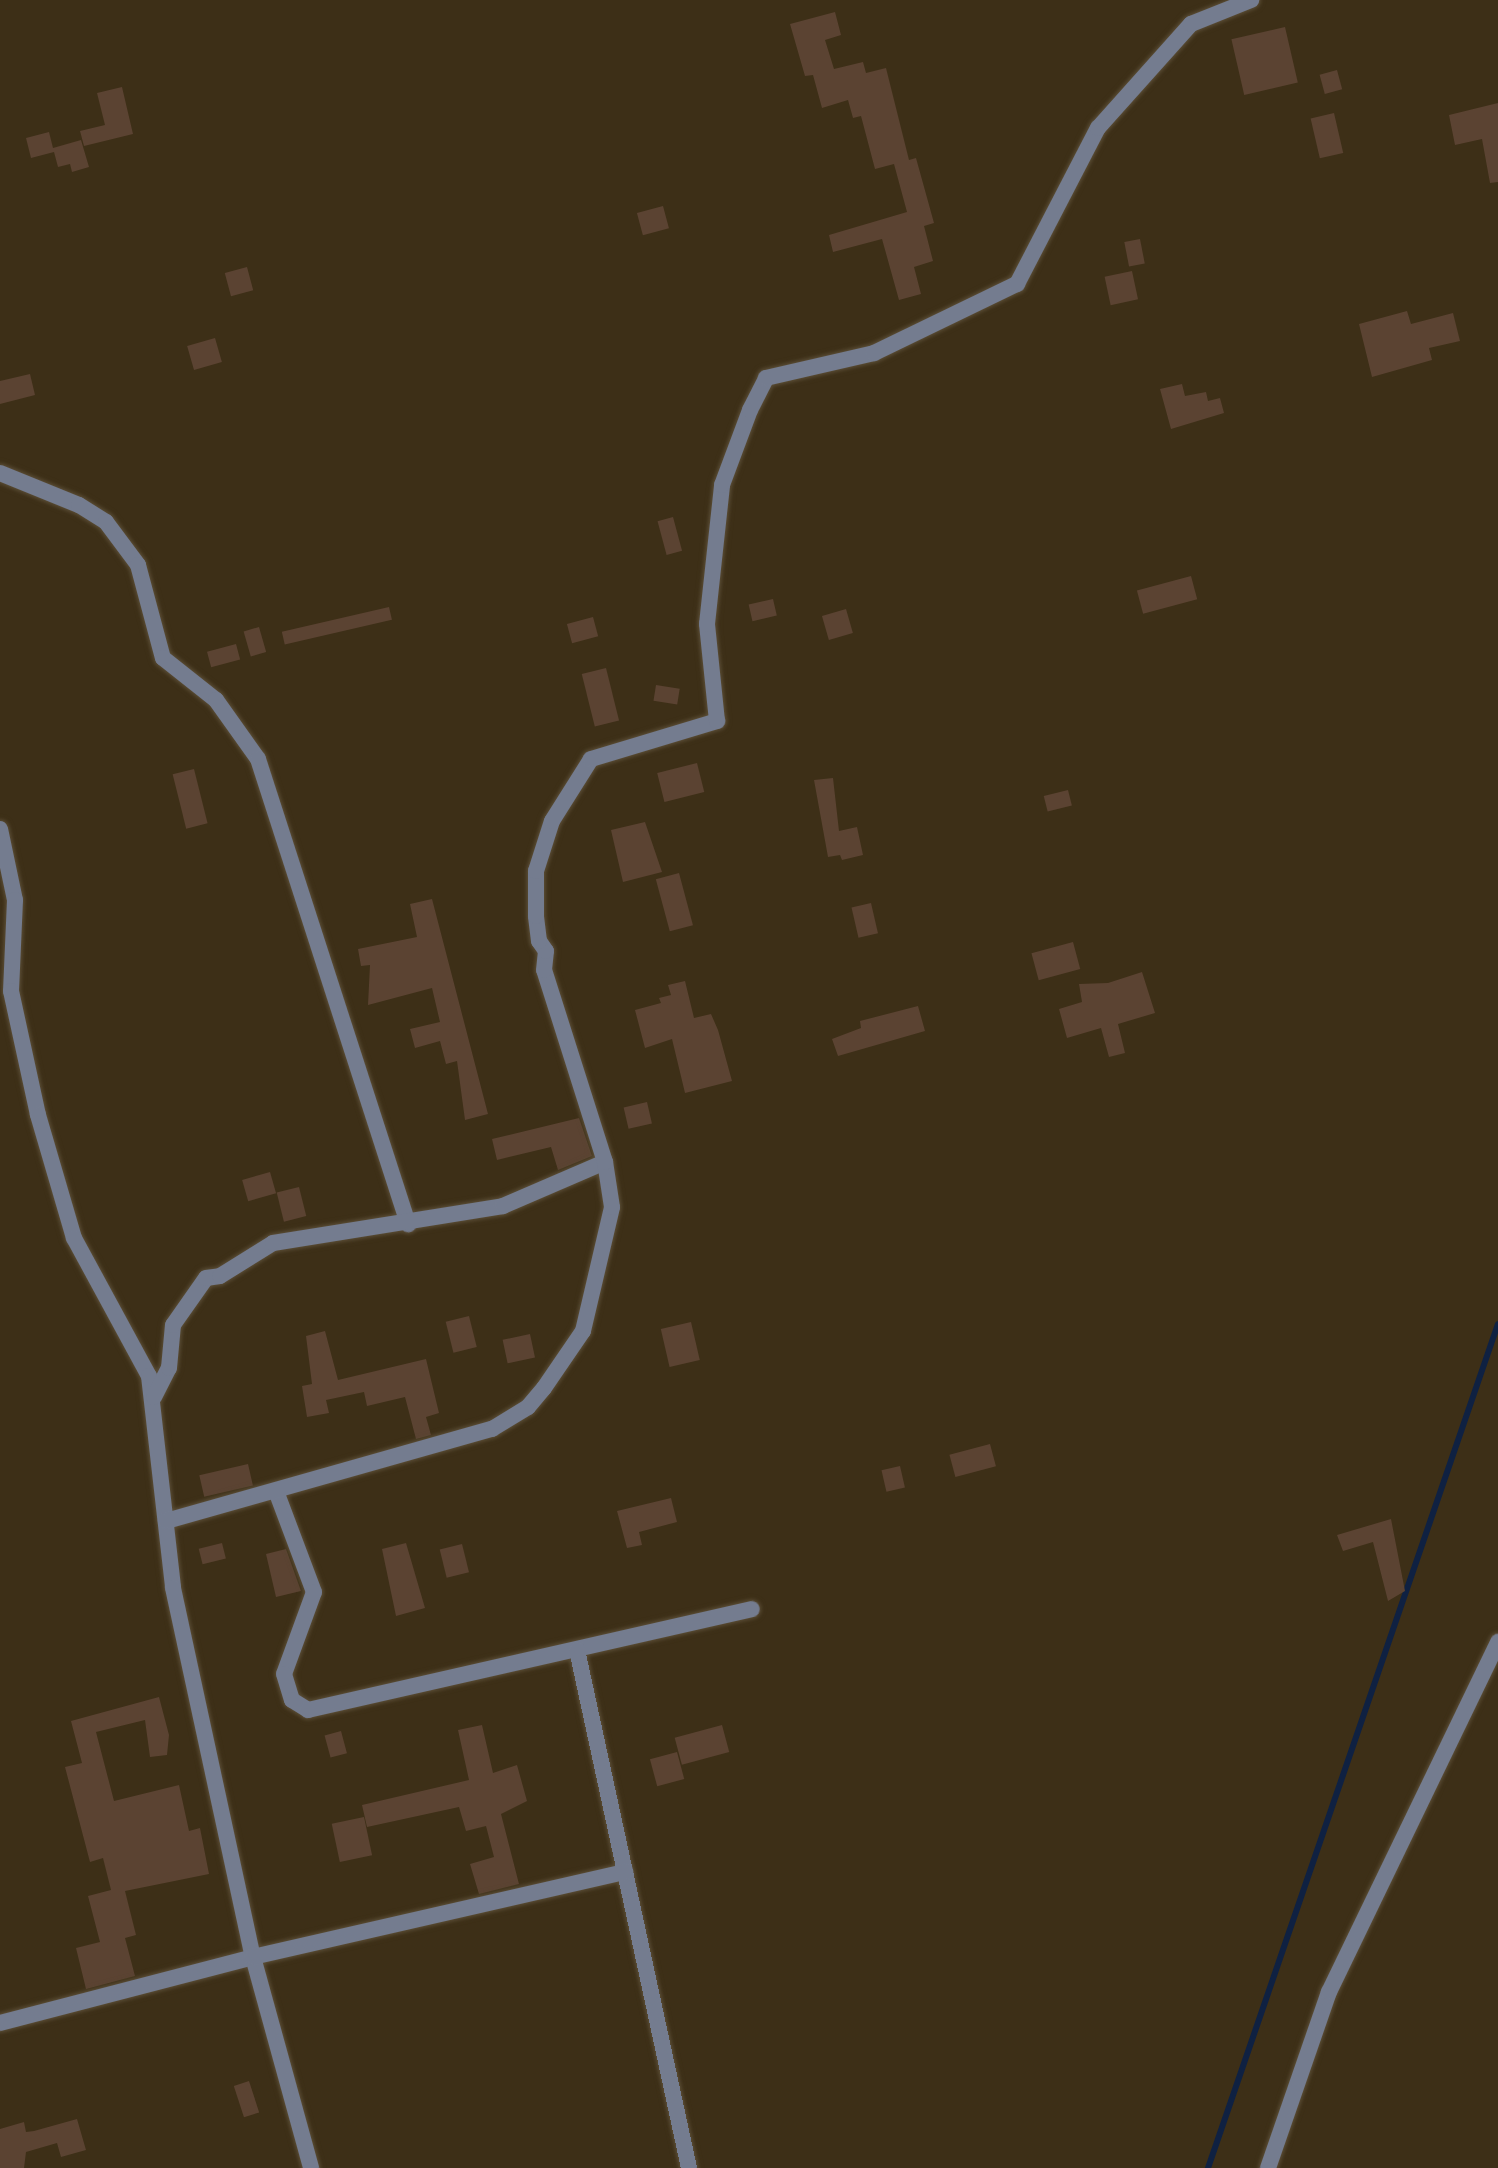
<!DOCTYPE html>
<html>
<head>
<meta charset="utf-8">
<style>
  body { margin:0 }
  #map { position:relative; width:1498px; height:2168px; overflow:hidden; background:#3d2f17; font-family:Cabin,sans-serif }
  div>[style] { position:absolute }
  .stream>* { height:6px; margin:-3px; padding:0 3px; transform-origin:3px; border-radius:3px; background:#0f2142 }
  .building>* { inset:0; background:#5b4332; transform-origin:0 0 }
  .roads { filter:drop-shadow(0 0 2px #5b4e37) drop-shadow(0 0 2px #5b4e37) }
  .street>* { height:16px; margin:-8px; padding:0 8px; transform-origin:8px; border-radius:8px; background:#747c8f }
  span { translate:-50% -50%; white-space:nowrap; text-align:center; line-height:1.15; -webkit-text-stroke:7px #33250d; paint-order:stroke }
</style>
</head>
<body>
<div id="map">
  <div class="stream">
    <i style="left:1208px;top:2168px;width:892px;rotate:-71.04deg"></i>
  </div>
  <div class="building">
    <i style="clip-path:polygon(835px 12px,841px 35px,825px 40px,834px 69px,863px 62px,866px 73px,886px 68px,909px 160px,916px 158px,934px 223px,924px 226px,933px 261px,914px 267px,921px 294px,899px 300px,882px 239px,833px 252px,829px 235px,907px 212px,894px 164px,875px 169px,861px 116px,853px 118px,848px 100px,822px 108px,813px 75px,805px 76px,790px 24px)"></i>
    <i style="left:1285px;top:27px;width:57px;height:55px;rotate:77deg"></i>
    <i style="left:1337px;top:70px;width:20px;height:18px;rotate:75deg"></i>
    <i style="clip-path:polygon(122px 87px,133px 134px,84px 146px,80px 131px,105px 125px,97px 93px)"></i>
    <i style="clip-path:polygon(1498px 103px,1498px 182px,1490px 183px,1482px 139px,1455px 145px,1449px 115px)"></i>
    <i style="left:1334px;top:113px;width:41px;height:24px;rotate:77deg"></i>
    <i style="clip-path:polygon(49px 132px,53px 148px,81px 140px,89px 167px,72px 172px,70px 164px,58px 167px,54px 152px,31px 158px,26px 138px)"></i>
    <i style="left:663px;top:206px;width:23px;height:27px;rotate:75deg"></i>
    <i style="left:1140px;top:239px;width:25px;height:16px;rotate:79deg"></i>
    <i style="left:247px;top:267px;width:24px;height:23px;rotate:75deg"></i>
    <i style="left:1132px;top:271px;width:29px;height:28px;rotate:78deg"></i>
    <i style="clip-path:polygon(1407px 311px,1411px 324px,1453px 313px,1460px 341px,1429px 348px,1432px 360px,1372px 377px,1359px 324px)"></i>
    <i style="left:215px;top:338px;width:25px;height:29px;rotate:74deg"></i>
    <i style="clip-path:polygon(30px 374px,35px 395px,0 404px,0 381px)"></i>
    <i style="clip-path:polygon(1182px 384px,1185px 396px,1206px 392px,1208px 401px,1220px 398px,1224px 413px,1171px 429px,1160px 389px)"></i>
    <i style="left:673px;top:517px;width:35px;height:16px;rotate:75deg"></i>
    <i style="left:1191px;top:576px;width:24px;height:56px;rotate:75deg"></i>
    <i style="left:773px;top:599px;width:17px;height:25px;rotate:77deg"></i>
    <i style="left:389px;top:607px;width:13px;height:110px;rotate:77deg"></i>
    <i style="left:846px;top:609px;width:25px;height:25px;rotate:74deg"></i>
    <i style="left:593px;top:617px;width:20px;height:27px;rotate:75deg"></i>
    <i style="left:259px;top:627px;width:26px;height:16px;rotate:74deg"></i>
    <i style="left:236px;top:644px;width:16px;height:30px;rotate:75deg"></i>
    <i style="left:606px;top:668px;width:54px;height:25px;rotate:76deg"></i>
    <i style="left:656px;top:685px;width:24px;height:16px;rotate:9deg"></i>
    <i style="left:697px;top:763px;width:30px;height:41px;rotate:76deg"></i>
    <i style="left:194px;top:769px;width:56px;height:22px;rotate:76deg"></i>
    <i style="clip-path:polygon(833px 778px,839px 831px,857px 827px,863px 855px,842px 860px,840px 855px,828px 857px,814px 780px)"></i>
    <i style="left:1068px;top:790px;width:16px;height:25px;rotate:76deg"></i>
    <i style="clip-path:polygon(645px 822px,662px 872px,623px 882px,611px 830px)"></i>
    <i style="left:679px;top:873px;width:54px;height:24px;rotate:75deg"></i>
    <i style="clip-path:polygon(432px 899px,488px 1114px,465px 1120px,457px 1061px,446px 1064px,440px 1041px,415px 1048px,410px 1029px,440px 1022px,432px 988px,368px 1005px,370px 965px,361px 966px,358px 949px,417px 937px,410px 904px)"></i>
    <i style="left:871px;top:903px;width:31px;height:20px;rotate:77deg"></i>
    <i style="left:1073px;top:942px;width:28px;height:43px;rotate:75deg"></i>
    <i style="clip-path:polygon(1142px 972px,1155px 1013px,1118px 1024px,1125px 1053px,1109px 1057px,1101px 1028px,1067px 1038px,1059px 1009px,1082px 1002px,1079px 984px,1108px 983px)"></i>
    <i style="clip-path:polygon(685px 981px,694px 1018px,711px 1014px,718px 1030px,732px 1081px,685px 1093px,672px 1039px,645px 1048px,635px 1010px,661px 1003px,659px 998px,671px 995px,668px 985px)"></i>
    <i style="clip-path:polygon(918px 1006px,925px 1031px,838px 1056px,832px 1039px,861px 1028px,860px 1021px)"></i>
    <i style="left:647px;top:1102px;width:22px;height:24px;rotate:77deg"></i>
    <i style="clip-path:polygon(579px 1118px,592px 1156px,558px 1170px,551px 1147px,497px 1160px,492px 1139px)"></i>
    <i style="left:270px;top:1172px;width:22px;height:29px;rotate:74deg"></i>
    <i style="left:299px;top:1187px;width:30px;height:23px;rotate:76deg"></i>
    <i style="left:469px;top:1316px;width:32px;height:24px;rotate:76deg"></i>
    <i style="left:691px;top:1322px;width:39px;height:31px;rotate:77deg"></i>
    <i style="clip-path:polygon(325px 1331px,338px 1380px,426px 1359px,439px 1413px,426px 1417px,431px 1435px,416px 1439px,405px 1397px,367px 1406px,364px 1392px,326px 1400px,329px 1413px,307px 1417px,302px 1386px,312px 1384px,306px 1336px)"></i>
    <i style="left:530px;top:1334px;width:24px;height:28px;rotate:78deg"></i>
    <i style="left:990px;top:1444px;width:23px;height:42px;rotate:75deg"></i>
    <i style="left:248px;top:1464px;width:22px;height:50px;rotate:77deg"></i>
    <i style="left:900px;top:1466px;width:22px;height:19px;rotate:77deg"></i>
    <i style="clip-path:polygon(671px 1498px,677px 1522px,639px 1532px,642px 1545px,627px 1548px,617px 1511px)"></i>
    <i style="clip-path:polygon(1391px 1519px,1405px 1591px,1388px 1601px,1373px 1542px,1343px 1551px,1337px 1535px)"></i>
    <i style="left:222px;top:1543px;width:16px;height:24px;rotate:76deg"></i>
    <i style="clip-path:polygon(406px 1543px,425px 1608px,396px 1616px,382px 1549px)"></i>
    <i style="left:462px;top:1544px;width:29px;height:23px;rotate:76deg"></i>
    <i style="clip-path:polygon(286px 1549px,301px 1591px,276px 1597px,266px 1554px)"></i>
    <i style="clip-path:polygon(159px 1697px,169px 1735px,167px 1755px,150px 1757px,145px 1720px,96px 1732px,114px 1801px,179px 1785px,189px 1831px,200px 1828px,209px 1874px,125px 1891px,136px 1935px,125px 1938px,135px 1976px,86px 1989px,76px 1948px,100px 1942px,88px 1896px,111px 1890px,103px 1858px,90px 1862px,65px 1767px,82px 1763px,71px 1721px)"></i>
    <i style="clip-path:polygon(482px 1725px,493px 1773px,517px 1765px,527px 1801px,501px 1814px,519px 1884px,479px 1894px,470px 1864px,494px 1857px,486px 1826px,466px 1831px,459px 1807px,367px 1827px,362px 1805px,469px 1780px,458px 1730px)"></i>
    <i style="left:722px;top:1725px;width:28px;height:49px;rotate:75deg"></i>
    <i style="left:341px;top:1731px;width:23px;height:17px;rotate:75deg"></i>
    <i style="left:677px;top:1752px;width:28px;height:28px;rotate:75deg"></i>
    <i style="left:364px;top:1817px;width:39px;height:33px;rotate:78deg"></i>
    <i style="left:249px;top:2081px;width:33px;height:16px;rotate:72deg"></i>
    <i style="clip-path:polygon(77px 2119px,86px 2150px,61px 2157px,57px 2143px,26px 2152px,24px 2168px,0 2168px,0 2129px,24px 2122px,26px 2132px,34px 2131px)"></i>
  </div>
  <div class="roads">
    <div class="street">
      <i style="left:0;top:473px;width:85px;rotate:22.1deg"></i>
      <i style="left:79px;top:505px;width:32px;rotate:32deg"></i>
      <i style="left:106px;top:522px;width:54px;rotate:53.3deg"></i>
      <i style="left:138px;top:565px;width:96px;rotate:75deg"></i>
      <i style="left:163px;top:658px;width:68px;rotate:38.4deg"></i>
      <i style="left:216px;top:700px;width:72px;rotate:54.6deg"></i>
      <i style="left:258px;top:759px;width:489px;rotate:72.1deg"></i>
      <i style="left:0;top:829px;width:73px;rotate:78.1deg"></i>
      <i style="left:15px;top:900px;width:91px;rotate:92.5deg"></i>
      <i style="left:11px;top:991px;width:127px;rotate:77.7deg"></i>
      <i style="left:38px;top:1115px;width:128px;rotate:73.7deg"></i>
      <i style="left:74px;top:1238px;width:157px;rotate:61.5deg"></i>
      <i style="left:149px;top:1376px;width:213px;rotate:83.5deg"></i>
      <i style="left:173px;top:1588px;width:378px;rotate:77.8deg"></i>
      <i style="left:253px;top:1957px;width:219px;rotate:74.6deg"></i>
      <i style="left:154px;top:1397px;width:33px;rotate:-63deg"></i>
      <i style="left:169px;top:1368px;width:43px;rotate:-84.7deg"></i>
      <i style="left:173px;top:1325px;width:57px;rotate:-54.9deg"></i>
      <i style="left:206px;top:1278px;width:14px;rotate:-8deg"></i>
      <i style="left:220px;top:1276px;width:62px;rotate:-31.9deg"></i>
      <i style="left:273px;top:1243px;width:233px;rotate:-9.1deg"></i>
      <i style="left:503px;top:1206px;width:111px;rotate:-23.3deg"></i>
      <i style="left:276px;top:1491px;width:108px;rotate:69.4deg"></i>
      <i style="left:314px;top:1592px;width:87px;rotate:110.1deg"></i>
      <i style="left:284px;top:1674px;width:27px;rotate:73deg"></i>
      <i style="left:292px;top:1700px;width:19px;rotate:32deg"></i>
      <i style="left:308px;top:1710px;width:455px;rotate:-12.8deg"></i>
      <i style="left:166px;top:1521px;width:339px;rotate:-15.8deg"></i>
      <i style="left:492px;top:1429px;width:42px;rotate:-31.4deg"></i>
      <i style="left:528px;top:1407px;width:25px;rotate:-50deg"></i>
      <i style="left:544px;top:1388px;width:69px;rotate:-55.6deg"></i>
      <i style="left:583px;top:1331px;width:127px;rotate:-76.8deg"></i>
      <i style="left:612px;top:1207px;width:46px;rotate:-98.8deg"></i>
      <i style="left:605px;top:1162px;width:201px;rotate:-107.6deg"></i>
      <i style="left:544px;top:970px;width:19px;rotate:-84deg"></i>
      <i style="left:546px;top:951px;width:12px;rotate:-125deg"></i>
      <i style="left:539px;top:941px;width:25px;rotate:-97deg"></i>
      <i style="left:536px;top:916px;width:45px;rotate:-90deg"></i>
      <i style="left:536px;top:871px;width:52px;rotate:-72.3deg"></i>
      <i style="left:552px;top:821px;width:73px;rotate:-57.8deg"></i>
      <i style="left:591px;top:759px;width:132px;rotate:-16.8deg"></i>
      <i style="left:717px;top:721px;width:98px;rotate:-95.9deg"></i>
      <i style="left:707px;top:624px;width:140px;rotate:-83.8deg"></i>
      <i style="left:722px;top:485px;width:80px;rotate:-69.5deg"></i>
      <i style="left:750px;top:410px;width:36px;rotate:-63deg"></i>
      <i style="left:766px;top:378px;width:111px;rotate:-13deg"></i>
      <i style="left:874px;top:353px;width:159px;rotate:-25.8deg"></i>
      <i style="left:1017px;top:284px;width:176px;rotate:-62.6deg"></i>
      <i style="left:1098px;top:128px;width:140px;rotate:-48.2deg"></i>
      <i style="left:1191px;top:24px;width:65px;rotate:-21.8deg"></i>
      <i style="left:577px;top:1650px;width:530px;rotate:77.8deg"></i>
      <i style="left:0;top:2023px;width:261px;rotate:-14.6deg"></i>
      <i style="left:253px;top:1957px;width:382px;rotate:-12.9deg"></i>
      <i style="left:1268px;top:2168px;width:186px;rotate:-70.9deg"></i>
      <i style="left:1329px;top:1992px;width:389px;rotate:-64.2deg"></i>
    </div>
  </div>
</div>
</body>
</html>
